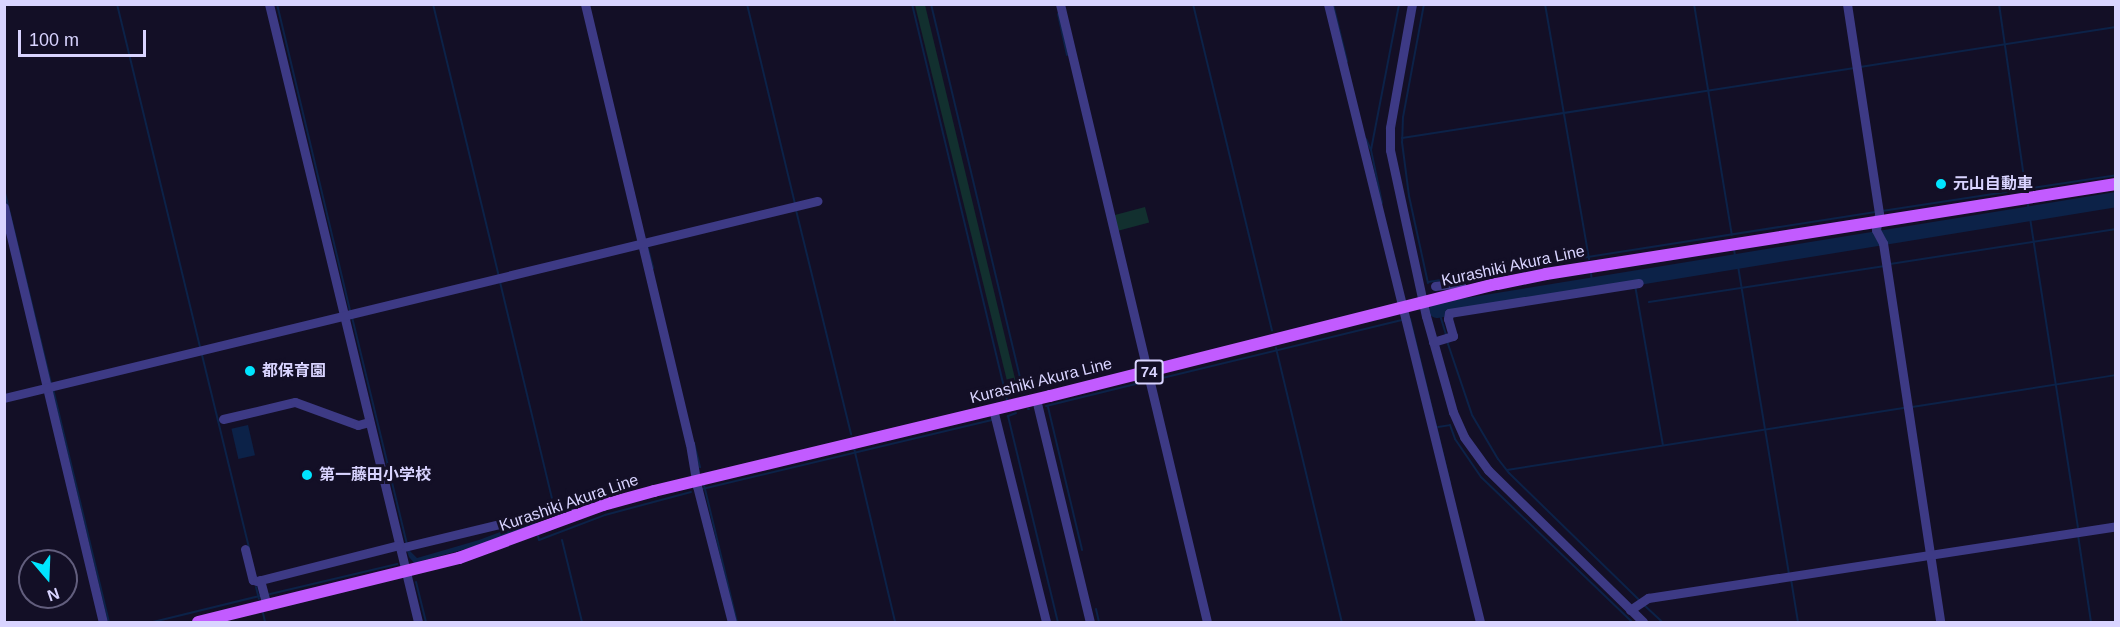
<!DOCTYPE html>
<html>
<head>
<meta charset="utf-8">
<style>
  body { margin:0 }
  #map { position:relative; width:2120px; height:627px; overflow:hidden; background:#130f26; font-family:Helvetica,"Noto Sans JP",sans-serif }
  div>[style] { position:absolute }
  .green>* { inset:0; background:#12302f; transform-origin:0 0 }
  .water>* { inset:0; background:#0c2248; transform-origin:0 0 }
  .stream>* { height:2px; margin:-1px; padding:0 1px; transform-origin:1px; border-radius:1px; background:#0c2248 }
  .river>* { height:15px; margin:-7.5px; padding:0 7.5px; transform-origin:7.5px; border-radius:7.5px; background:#0c2248 }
  .minor>* { height:9px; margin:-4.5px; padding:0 4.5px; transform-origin:4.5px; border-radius:4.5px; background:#3d3a85 }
  .major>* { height:12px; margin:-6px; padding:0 6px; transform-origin:6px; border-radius:6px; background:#c25bff }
  .dots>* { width:16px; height:16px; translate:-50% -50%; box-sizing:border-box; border:3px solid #130f26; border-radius:50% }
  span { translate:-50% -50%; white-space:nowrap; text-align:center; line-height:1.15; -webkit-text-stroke:6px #130f26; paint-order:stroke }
  .shield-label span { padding:2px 4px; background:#130f26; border:2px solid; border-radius:4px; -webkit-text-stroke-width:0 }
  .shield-label { font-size:15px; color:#d9d4ff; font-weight:700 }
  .poi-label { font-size:16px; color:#d9d4ff; font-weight:700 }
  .left { translate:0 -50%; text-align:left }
  .street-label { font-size:16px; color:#d9d4ff }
  .frame { position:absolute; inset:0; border:6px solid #d9d4ff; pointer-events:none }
  .north { position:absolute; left:18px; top:549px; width:60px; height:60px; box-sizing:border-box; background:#130f26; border:2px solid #625e7d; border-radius:50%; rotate:161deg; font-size:16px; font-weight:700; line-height:24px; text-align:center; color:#d9d4ff }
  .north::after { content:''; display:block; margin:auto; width:21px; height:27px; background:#00e5ff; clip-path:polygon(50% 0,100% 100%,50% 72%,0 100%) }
  .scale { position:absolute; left:18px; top:30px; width:128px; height:27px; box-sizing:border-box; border:3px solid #d9d4ff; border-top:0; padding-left:8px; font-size:18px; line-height:21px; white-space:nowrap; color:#d9d4ff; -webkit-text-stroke:4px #130f26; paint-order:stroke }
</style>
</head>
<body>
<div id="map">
  <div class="green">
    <i style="clip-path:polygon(915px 5px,925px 5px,1018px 391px,1010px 393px)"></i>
    <i style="left:1145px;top:207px;width:16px;height:33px;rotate:75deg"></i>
  </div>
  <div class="water">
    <i style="left:248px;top:425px;width:31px;height:17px;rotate:77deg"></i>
    <i style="clip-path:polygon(534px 519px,537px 524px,469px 548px,414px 563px,409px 557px,407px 551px,410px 551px,417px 558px,431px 554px,479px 540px)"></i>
  </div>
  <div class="stream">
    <i style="left:117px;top:4px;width:354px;rotate:76.4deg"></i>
    <i style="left:277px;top:4px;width:315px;rotate:76.6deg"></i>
    <i style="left:433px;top:4px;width:280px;rotate:76.4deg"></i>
    <i style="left:747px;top:4px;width:206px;rotate:76.5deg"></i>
    <i style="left:912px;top:4px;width:407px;rotate:76.5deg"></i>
    <i style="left:931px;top:4px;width:400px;rotate:76.6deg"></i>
    <i style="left:1193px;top:4px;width:336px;rotate:76.4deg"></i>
    <i style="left:1333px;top:4px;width:59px;rotate:76.2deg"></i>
    <i style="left:1424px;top:4px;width:115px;rotate:100.5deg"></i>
    <i style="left:1403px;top:117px;width:25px;rotate:92deg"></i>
    <i style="left:1402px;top:142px;width:54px;rotate:82.6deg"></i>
    <i style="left:1409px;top:196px;width:89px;rotate:77.7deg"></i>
    <i style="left:1545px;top:4px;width:259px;rotate:80.2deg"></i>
    <i style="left:1694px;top:4px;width:234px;rotate:80.7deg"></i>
    <i style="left:1999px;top:4px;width:189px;rotate:81.8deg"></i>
    <i style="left:1058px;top:14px;width:42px;rotate:77.6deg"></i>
    <i style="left:1860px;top:67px;width:259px;rotate:-8.9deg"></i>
    <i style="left:1402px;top:138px;width:458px;rotate:-8.8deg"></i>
    <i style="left:1366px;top:139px;width:12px;rotate:66deg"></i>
    <i style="left:4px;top:189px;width:200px;rotate:76.4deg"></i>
    <i style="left:1382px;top:203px;width:54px;rotate:-101.7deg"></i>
    <i style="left:1371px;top:150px;width:149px;rotate:-79.1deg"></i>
    <i style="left:2028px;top:205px;width:326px;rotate:81.2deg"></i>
    <i style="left:796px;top:210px;width:231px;rotate:76.2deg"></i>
    <i style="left:1882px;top:211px;width:237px;rotate:-8.7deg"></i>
    <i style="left:647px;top:245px;width:24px;rotate:75deg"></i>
    <i style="left:1734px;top:250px;width:10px;rotate:79deg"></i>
    <i style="left:1737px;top:260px;width:317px;rotate:80.6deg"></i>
    <i style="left:1890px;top:264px;width:229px;rotate:-8.8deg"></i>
    <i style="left:1591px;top:273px;width:10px;rotate:84deg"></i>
    <i style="left:500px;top:282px;width:231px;rotate:76.5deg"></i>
    <i style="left:1428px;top:282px;width:453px;rotate:-8.9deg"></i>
    <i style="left:1635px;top:285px;width:162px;rotate:80.1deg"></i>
    <i style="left:1649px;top:302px;width:237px;rotate:-8.7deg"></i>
    <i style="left:1440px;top:315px;width:21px;rotate:73deg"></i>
    <i style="left:352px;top:317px;width:234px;rotate:76.4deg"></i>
    <i style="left:1410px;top:319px;width:169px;rotate:76.3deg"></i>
    <i style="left:1447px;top:341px;width:78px;rotate:71.3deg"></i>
    <i style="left:1472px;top:415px;width:51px;rotate:59.4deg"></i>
    <i style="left:1498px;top:459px;width:18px;rotate:52deg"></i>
    <i style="left:1509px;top:473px;width:183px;rotate:44.3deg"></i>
    <i style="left:1276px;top:348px;width:282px;rotate:76.5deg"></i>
    <i style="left:202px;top:355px;width:199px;rotate:76.3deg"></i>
    <i style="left:1154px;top:380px;width:255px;rotate:-13.6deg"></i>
    <i style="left:53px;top:389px;width:240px;rotate:76.5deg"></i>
    <i style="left:1046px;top:406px;width:105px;rotate:-13.8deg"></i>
    <i style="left:1048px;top:407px;width:147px;rotate:76.6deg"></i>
    <i style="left:1912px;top:407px;width:206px;rotate:-8.9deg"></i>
    <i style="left:1028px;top:409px;width:1px"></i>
    <i style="left:1016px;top:413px;width:9px;rotate:159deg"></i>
    <i style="left:1008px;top:416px;width:212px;rotate:76.4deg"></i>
    <i style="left:1438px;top:427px;width:12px;rotate:-9deg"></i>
    <i style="left:1450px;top:425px;width:15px;rotate:70deg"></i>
    <i style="left:1455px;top:439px;width:46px;rotate:55.6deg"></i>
    <i style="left:1481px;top:477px;width:209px;rotate:43.8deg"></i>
    <i style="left:694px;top:443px;width:25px;rotate:76deg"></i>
    <i style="left:854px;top:448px;width:179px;rotate:76.7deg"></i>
    <i style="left:1507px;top:470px;width:403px;rotate:-8.9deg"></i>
    <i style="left:704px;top:485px;width:141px;rotate:76.5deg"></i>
    <i style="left:702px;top:489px;width:298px;rotate:-13.4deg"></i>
    <i style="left:2078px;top:535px;width:88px;rotate:81.5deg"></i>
    <i style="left:538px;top:536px;width:4px;rotate:76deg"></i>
    <i style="left:539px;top:540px;width:71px;rotate:-20.7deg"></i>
    <i style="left:605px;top:515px;width:89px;rotate:-15deg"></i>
    <i style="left:562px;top:540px;width:84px;rotate:76.3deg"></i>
    <i style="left:1791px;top:579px;width:44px;rotate:80.8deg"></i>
    <i style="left:416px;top:582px;width:41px;rotate:76deg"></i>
    <i style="left:256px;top:587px;width:12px;rotate:76deg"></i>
    <i style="left:266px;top:595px;width:135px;rotate:-13.3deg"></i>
    <i style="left:1644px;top:605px;width:25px;rotate:43deg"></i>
    <i style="left:1096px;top:609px;width:13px;rotate:77deg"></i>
    <i style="left:263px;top:613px;width:9px;rotate:77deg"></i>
    <i style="left:153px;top:622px;width:110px;rotate:-13.7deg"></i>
  </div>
  <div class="river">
    <i style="left:1436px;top:310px;width:689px;rotate:-9.27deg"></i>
  </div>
  <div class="minor">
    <i style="left:269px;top:4px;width:636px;rotate:76.44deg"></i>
    <i style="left:585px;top:4px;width:452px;rotate:76.6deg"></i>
    <i style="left:690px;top:444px;width:43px;rotate:80.5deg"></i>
    <i style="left:697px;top:486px;width:140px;rotate:75.6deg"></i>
    <i style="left:1060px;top:4px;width:635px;rotate:76.62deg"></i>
    <i style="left:1328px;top:4px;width:636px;rotate:76.18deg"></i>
    <i style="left:1412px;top:4px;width:126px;rotate:100.1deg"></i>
    <i style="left:1390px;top:128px;width:22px;rotate:90deg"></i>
    <i style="left:1390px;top:150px;width:170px;rotate:77.8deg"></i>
    <i style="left:1426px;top:316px;width:100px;rotate:74.3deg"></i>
    <i style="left:1453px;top:412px;width:27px;rotate:66deg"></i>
    <i style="left:1464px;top:437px;width:41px;rotate:54deg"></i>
    <i style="left:1488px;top:470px;width:217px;rotate:44.4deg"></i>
    <i style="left:1847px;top:4px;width:212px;rotate:81.3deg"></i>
    <i style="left:1879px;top:214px;width:16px;rotate:101deg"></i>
    <i style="left:1876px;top:230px;width:15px;rotate:62deg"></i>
    <i style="left:1883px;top:243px;width:383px;rotate:81.4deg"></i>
    <i style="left:4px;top:207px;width:427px;rotate:76.6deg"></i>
    <i style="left:1435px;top:286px;width:24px;rotate:-7deg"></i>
    <i style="left:1459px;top:283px;width:11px;rotate:52deg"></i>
    <i style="left:1433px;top:342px;width:21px;rotate:-17deg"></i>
    <i style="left:1453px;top:336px;width:18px;rotate:-106deg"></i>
    <i style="left:1448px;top:319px;width:6px;rotate:-81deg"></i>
    <i style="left:1449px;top:313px;width:192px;rotate:-9deg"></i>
    <i style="left:4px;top:398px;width:837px;rotate:-13.62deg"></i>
    <i style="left:1036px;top:399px;width:229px;rotate:76.4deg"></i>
    <i style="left:993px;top:409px;width:219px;rotate:76deg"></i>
    <i style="left:223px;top:419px;width:74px;rotate:-13.3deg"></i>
    <i style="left:295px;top:402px;width:67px;rotate:20.1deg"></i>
    <i style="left:358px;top:425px;width:11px;rotate:-15deg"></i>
    <i style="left:400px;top:548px;width:166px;rotate:-13.6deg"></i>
    <i style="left:561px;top:509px;width:15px;rotate:23deg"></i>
    <i style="left:245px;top:549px;width:32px;rotate:76deg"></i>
    <i style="left:253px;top:580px;width:4px;rotate:14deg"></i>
    <i style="left:257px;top:581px;width:146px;rotate:-14.2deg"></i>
    <i style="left:260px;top:580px;width:27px;rotate:75deg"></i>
    <i style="left:1630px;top:610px;width:22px;rotate:-34deg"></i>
    <i style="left:1648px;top:598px;width:474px;rotate:-8.7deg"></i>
  </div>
  <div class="major">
    <i style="left:198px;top:622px;width:269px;rotate:-13.8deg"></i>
    <i style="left:459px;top:558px;width:153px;rotate:-20.2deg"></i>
    <i style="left:603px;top:505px;width:53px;rotate:-15.4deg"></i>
    <i style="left:654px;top:491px;width:407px;rotate:-13.5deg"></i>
    <i style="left:1050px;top:396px;width:461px;rotate:-14.1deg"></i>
    <i style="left:1497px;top:284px;width:50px;rotate:-11.5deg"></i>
    <i style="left:1546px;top:274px;width:577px;rotate:-8.97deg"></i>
  </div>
  <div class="dots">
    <i style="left:1941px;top:184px;background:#00e5ff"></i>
    <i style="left:250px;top:371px;background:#00e5ff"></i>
    <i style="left:307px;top:475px;background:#00e5ff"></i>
  </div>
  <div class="shield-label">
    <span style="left:1149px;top:372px">74</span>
  </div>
  <div class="poi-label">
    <span class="left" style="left:1953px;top:184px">元山自動車</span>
    <span class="left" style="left:262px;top:371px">都保育園</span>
    <span class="left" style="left:319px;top:475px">第一藤田小学校</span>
  </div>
  <div class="street-label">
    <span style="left:1513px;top:266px;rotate:-12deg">Kurashiki Akura Line</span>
    <span style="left:1041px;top:381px;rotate:-14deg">Kurashiki Akura Line</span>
    <span style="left:569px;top:503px;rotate:-19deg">Kurashiki Akura Line</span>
  </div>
  <div class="frame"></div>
  <div class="north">N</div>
  <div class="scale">100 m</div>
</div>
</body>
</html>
